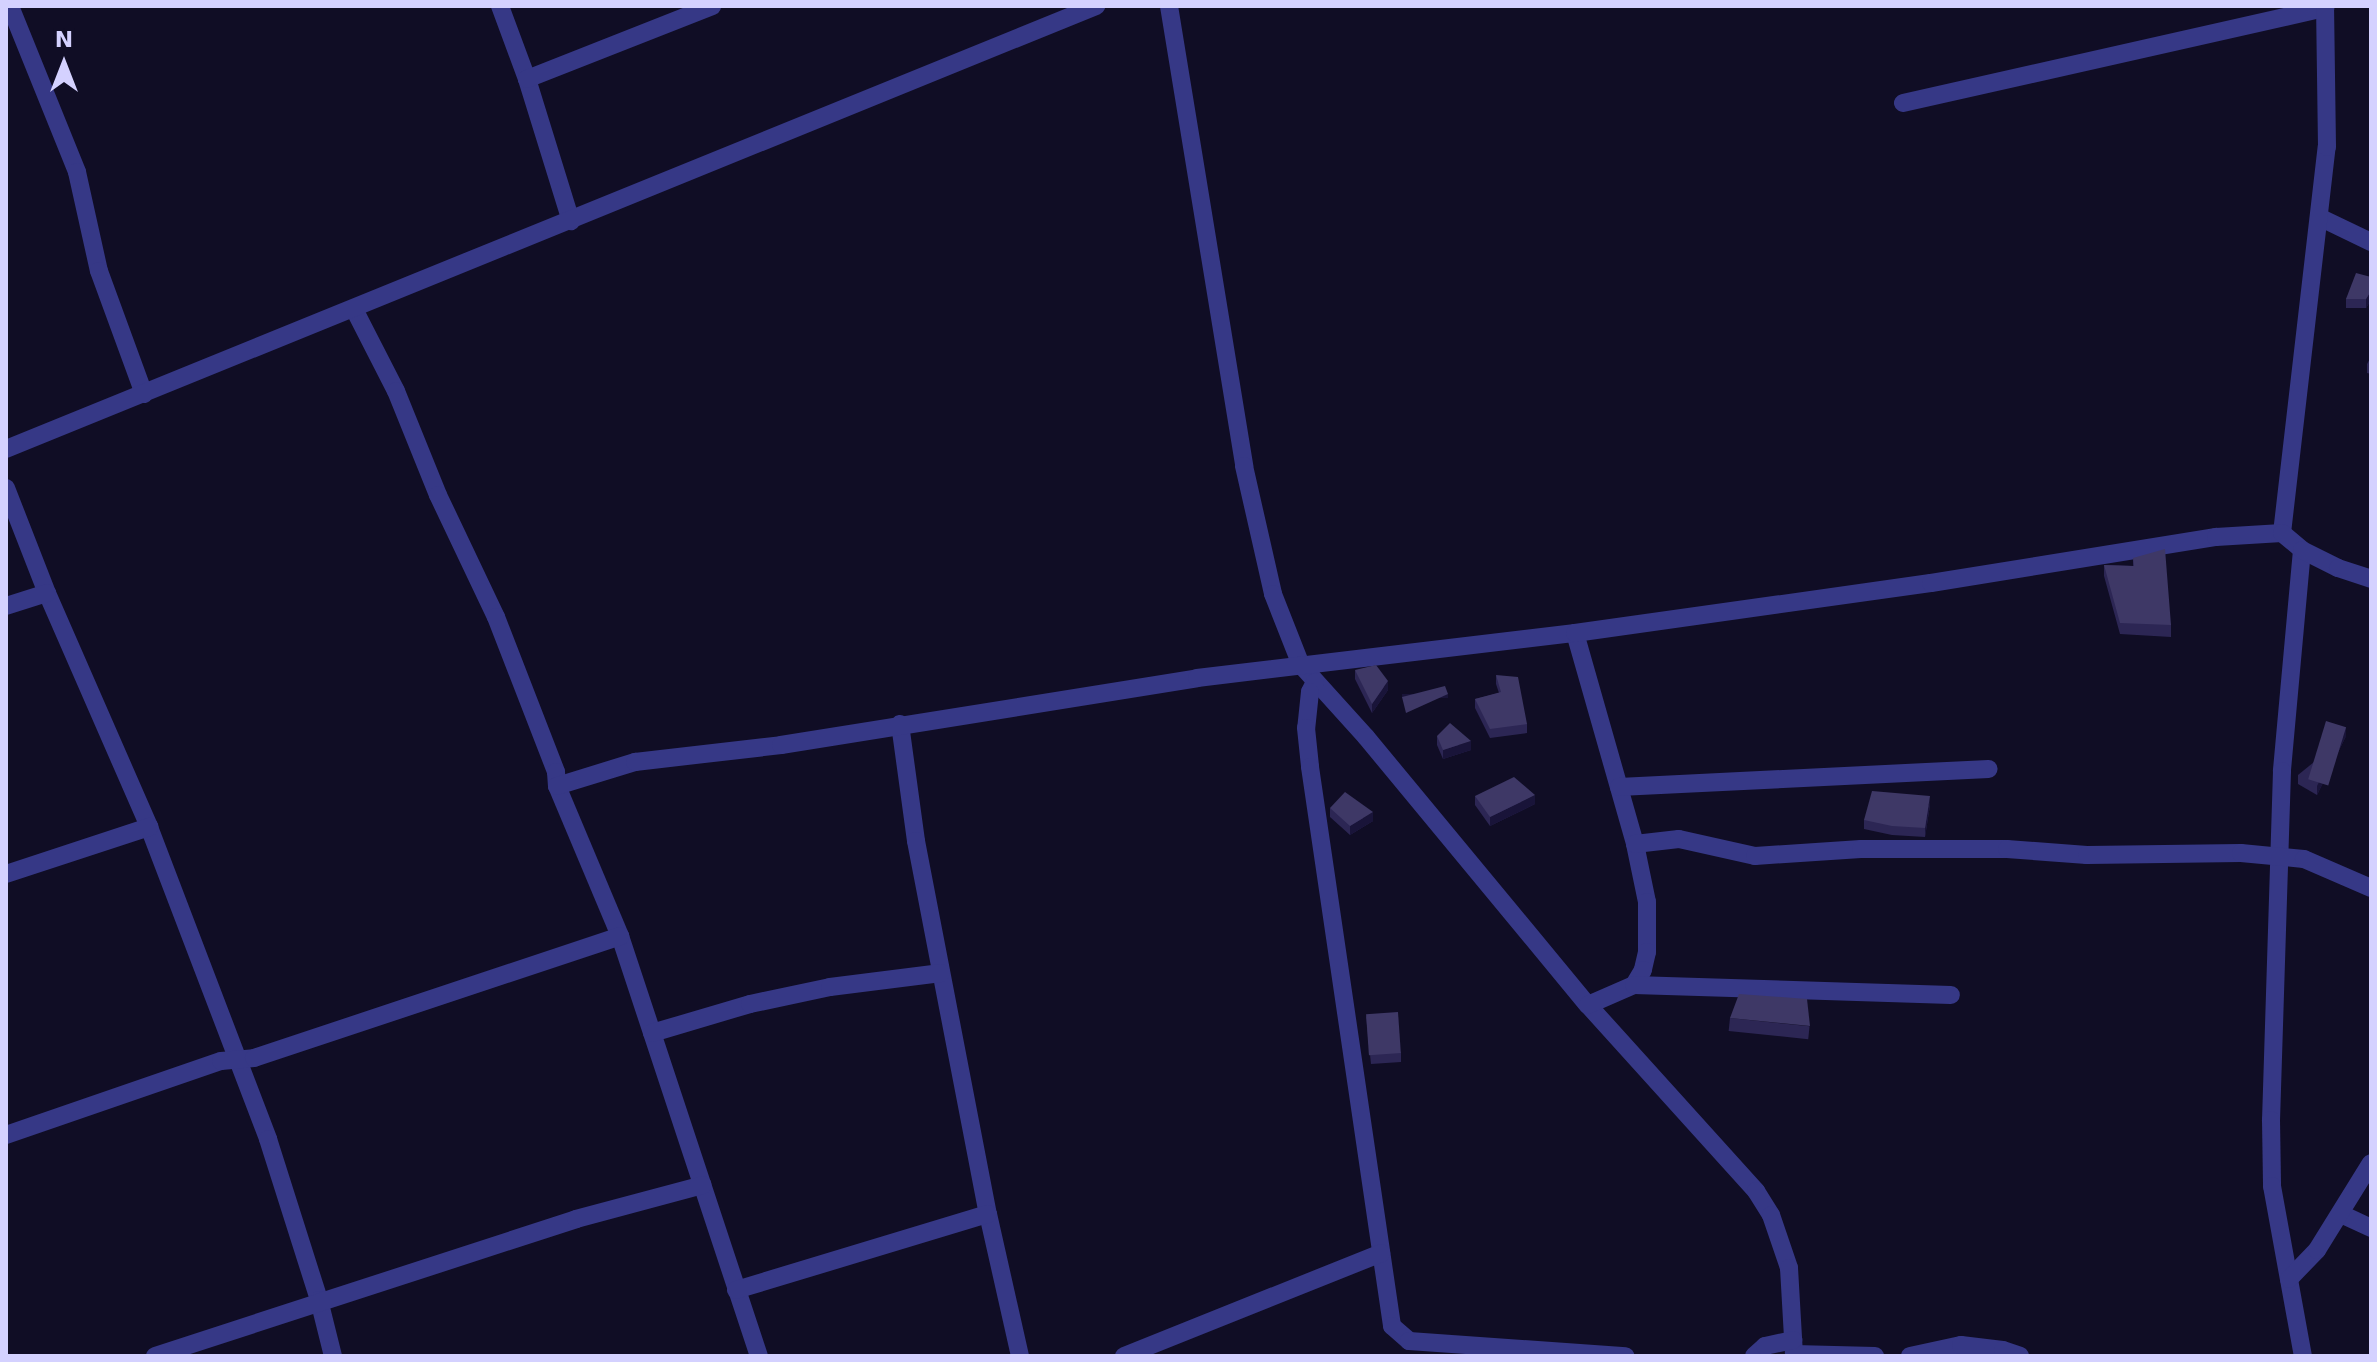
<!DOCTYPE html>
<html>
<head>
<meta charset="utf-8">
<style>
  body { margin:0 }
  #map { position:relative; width:2377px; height:1362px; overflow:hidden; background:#100d25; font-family:"DejaVu Sans",sans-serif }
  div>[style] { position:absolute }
  .minor>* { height:18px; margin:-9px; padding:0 9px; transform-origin:9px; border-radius:9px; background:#363886 }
  .wall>* { inset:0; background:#2c2654; transform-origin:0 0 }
  .shaded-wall>* { inset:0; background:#191439; transform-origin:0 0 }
  .building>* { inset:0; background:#3e3866; transform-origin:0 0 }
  span { translate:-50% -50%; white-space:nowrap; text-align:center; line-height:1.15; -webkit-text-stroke:8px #100d25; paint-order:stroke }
  .frame { position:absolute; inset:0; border:8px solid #d4d1ff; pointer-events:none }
  .north { position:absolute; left:24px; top:24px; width:80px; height:80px; -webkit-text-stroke:6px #100d25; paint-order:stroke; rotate:0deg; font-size:22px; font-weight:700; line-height:32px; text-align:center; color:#d4d1ff }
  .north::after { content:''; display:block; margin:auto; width:28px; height:36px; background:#d4d1ff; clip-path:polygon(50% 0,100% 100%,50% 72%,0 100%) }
</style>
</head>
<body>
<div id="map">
  <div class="minor">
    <i style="left:10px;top:6px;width:179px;rotate:68deg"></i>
    <i style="left:77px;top:172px;width:101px;rotate:77.5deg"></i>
    <i style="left:99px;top:271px;width:131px;rotate:69.9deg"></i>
    <i style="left:500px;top:6px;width:78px;rotate:69.7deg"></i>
    <i style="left:527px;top:79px;width:149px;rotate:72.8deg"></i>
    <i style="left:1169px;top:6px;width:466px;rotate:80.7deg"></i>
    <i style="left:1244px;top:466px;width:131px;rotate:77.2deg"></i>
    <i style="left:1273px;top:594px;width:76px;rotate:68.5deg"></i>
    <i style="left:1301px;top:665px;width:97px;rotate:47.9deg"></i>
    <i style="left:1366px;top:737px;width:348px;rotate:50.4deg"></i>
    <i style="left:1588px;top:1005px;width:251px;rotate:47.9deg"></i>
    <i style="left:1756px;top:1191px;width:28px;rotate:58deg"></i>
    <i style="left:1771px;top:1215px;width:56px;rotate:71.2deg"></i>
    <i style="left:1789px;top:1268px;width:88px;rotate:86.7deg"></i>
    <i style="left:527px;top:79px;width:199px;rotate:-21.5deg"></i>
    <i style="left:1903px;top:103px;width:433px;rotate:-12.7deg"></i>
    <i style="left:2321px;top:218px;width:55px;rotate:25.6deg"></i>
    <i style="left:354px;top:309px;width:92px;rotate:62.9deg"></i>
    <i style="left:396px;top:391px;width:112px;rotate:68deg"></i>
    <i style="left:438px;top:495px;width:135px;rotate:64.6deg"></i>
    <i style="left:496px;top:617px;width:166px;rotate:68.8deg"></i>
    <i style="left:556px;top:772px;width:14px;rotate:86deg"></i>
    <i style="left:557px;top:786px;width:163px;rotate:67.2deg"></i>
    <i style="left:620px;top:936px;width:442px;rotate:71.7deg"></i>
    <i style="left:6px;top:449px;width:1177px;rotate:-22.12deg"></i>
    <i style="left:6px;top:488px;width:113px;rotate:68.7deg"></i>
    <i style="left:47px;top:593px;width:255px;rotate:66.4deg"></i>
    <i style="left:149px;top:827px;width:334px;rotate:69.1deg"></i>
    <i style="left:268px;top:1139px;width:169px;rotate:72.4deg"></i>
    <i style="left:319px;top:1300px;width:58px;rotate:76deg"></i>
    <i style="left:2282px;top:533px;width:389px;rotate:-83.4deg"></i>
    <i style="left:2327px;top:147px;width:141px;rotate:-90.8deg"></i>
    <i style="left:2302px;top:550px;width:222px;rotate:95.2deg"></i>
    <i style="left:2282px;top:771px;width:349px;rotate:91.8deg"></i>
    <i style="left:2271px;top:1120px;width:66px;rotate:89.1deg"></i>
    <i style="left:2272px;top:1186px;width:173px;rotate:79.7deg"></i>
    <i style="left:6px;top:606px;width:43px;rotate:-17.6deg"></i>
    <i style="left:1575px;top:633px;width:219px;rotate:74.1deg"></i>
    <i style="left:1635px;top:844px;width:59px;rotate:78.3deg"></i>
    <i style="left:1647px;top:902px;width:50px;rotate:90deg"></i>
    <i style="left:1647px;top:952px;width:18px;rotate:103deg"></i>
    <i style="left:1643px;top:970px;width:17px;rotate:121deg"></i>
    <i style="left:1315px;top:682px;width:11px;rotate:117deg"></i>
    <i style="left:1310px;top:692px;width:36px;rotate:96deg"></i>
    <i style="left:1306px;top:728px;width:39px;rotate:84deg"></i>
    <i style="left:1310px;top:767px;width:565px;rotate:81.65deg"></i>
    <i style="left:1392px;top:1326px;width:23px;rotate:41deg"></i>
    <i style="left:1409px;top:1341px;width:217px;rotate:4deg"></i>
    <i style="left:900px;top:724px;width:118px;rotate:82.2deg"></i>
    <i style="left:916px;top:841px;width:380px;rotate:79.1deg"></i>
    <i style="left:988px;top:1214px;width:146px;rotate:77.3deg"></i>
    <i style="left:557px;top:786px;width:82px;rotate:-17.1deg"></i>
    <i style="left:635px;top:762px;width:147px;rotate:-6.6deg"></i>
    <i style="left:781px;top:745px;width:421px;rotate:-9.1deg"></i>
    <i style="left:1197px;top:678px;width:381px;rotate:-6.8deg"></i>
    <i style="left:1575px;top:633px;width:359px;rotate:-8deg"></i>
    <i style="left:1931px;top:583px;width:289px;rotate:-9.2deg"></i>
    <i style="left:2216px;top:537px;width:66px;rotate:-3.5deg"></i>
    <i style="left:2282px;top:533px;width:26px;rotate:40deg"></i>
    <i style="left:2302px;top:550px;width:40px;rotate:26.6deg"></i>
    <i style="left:2338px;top:568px;width:35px;rotate:18deg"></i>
    <i style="left:1619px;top:787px;width:370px;rotate:-2.8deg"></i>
    <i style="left:1635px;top:844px;width:44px;rotate:-6.5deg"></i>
    <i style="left:1679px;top:839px;width:78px;rotate:12.6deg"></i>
    <i style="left:1755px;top:856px;width:106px;rotate:-3.8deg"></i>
    <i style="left:1861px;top:849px;width:146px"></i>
    <i style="left:2007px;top:849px;width:80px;rotate:4.3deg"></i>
    <i style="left:2087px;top:855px;width:154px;rotate:-0.7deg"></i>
    <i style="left:2241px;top:853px;width:63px;rotate:5.4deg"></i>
    <i style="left:2304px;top:859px;width:73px;rotate:23.4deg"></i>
    <i style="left:6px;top:874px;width:151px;rotate:-18.2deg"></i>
    <i style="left:1588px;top:1005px;width:50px;rotate:-23.5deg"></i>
    <i style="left:1634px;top:985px;width:317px;rotate:1.8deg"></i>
    <i style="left:652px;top:1033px;width:102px;rotate:-16.5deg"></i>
    <i style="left:750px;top:1004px;width:82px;rotate:-12deg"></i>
    <i style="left:830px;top:987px;width:112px;rotate:-7.2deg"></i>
    <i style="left:6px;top:1135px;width:227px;rotate:-19deg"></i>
    <i style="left:221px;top:1061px;width:33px;rotate:-5deg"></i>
    <i style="left:254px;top:1058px;width:386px;rotate:-18.4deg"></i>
    <i style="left:2341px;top:1214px;width:33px;rotate:25deg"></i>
    <i style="left:2289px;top:1279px;width:40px;rotate:-46deg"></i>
    <i style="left:2317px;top:1250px;width:102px;rotate:-58.2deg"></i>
    <i style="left:736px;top:1290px;width:263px;rotate:-16.8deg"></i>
    <i style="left:1794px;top:1354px;width:81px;rotate:1.4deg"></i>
    <i style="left:155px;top:1356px;width:443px;rotate:-18deg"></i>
    <i style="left:576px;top:1219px;width:131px;rotate:-15deg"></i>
    <i style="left:1124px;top:1356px;width:277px;rotate:-21.8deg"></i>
    <i style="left:1754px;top:1356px;width:15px;rotate:-42deg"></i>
    <i style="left:1765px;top:1346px;width:29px;rotate:-12deg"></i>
    <i style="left:1910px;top:1356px;width:52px;rotate:-12.2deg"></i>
    <i style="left:1961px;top:1345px;width:42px;rotate:6.8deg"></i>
    <i style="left:2003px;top:1350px;width:18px;rotate:19deg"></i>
  </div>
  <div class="wall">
    <i style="clip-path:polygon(2371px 277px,2371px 300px,2366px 308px,2346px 308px,2346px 299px)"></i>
    <i style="clip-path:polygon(2371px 357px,2371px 374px,2367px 373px,2367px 364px)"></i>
    <i style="clip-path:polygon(2133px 558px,2171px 625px,2171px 637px,2120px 634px,2104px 576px,2104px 565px,2133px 566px)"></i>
    <i style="clip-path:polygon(1355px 670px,1388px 690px,1372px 713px,1355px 679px)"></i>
    <i style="clip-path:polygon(1496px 675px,1527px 724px,1527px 733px,1490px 738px,1475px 708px,1475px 699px,1499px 693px,1496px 684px)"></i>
    <i style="clip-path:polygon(1437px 736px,1471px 750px,1443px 759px,1437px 745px)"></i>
    <i style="clip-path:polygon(2346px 736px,2317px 795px,2298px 784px,2298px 775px)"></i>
    <i style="clip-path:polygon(1475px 796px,1535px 804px,1490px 826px,1475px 805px)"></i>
    <i style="clip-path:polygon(1930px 805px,1925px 837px,1892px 835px,1864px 829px,1864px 820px)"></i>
    <i style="clip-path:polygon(1330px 808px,1373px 821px,1350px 835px,1330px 817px)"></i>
    <i style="clip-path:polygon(1366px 1016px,1401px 1053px,1401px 1062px,1371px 1064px)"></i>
    <i style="left:1730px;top:1018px;width:80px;height:13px;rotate:6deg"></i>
  </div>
  <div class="shaded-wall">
    <i style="clip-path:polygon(2371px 291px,2371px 300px,2366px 308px,2366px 299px)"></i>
    <i style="clip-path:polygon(1388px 681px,1388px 690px,1372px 713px,1372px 704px)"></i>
    <i style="left:1448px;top:694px;width:4px;height:46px;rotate:90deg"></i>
    <i style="clip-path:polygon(2346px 727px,2346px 736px,2317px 795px,2317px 786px)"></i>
    <i style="clip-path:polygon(1471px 741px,1471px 750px,1443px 759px,1443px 750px)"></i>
    <i style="clip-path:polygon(1535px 795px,1535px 804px,1490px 826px,1490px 817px)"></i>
    <i style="clip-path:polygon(1930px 796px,1930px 805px,1925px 837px,1925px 828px)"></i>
    <i style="clip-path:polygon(1373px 812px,1373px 821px,1350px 835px,1350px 826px)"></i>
  </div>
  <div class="building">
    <i style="clip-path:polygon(2356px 273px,2371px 277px,2371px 291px,2366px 299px,2346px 299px)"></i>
    <i style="clip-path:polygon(2165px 549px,2171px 625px,2120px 623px,2104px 565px,2134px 566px,2133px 558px)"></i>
    <i style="clip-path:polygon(1376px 665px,1388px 681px,1372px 704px,1355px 670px)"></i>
    <i style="clip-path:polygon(1496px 675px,1518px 677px,1527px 724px,1490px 729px,1475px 699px,1501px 692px)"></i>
    <i style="clip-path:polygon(1445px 686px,1448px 694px,1406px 713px,1402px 697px)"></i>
    <i style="left:2326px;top:721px;width:21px;height:61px;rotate:17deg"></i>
    <i style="clip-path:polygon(1450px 723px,1471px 741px,1443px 750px,1437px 736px)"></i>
    <i style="clip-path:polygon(1514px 777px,1535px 795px,1490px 817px,1475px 796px)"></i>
    <i style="clip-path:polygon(1872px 791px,1930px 796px,1925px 828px,1892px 826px,1864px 820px)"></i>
    <i style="clip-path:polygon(1345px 792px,1373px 812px,1350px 826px,1330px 808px)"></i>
    <i style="clip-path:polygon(1739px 994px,1807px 999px,1810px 1026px,1730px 1018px)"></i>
    <i style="left:1398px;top:1012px;width:41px;height:32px;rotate:86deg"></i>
  </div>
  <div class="frame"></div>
  <div class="north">N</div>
</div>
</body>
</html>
